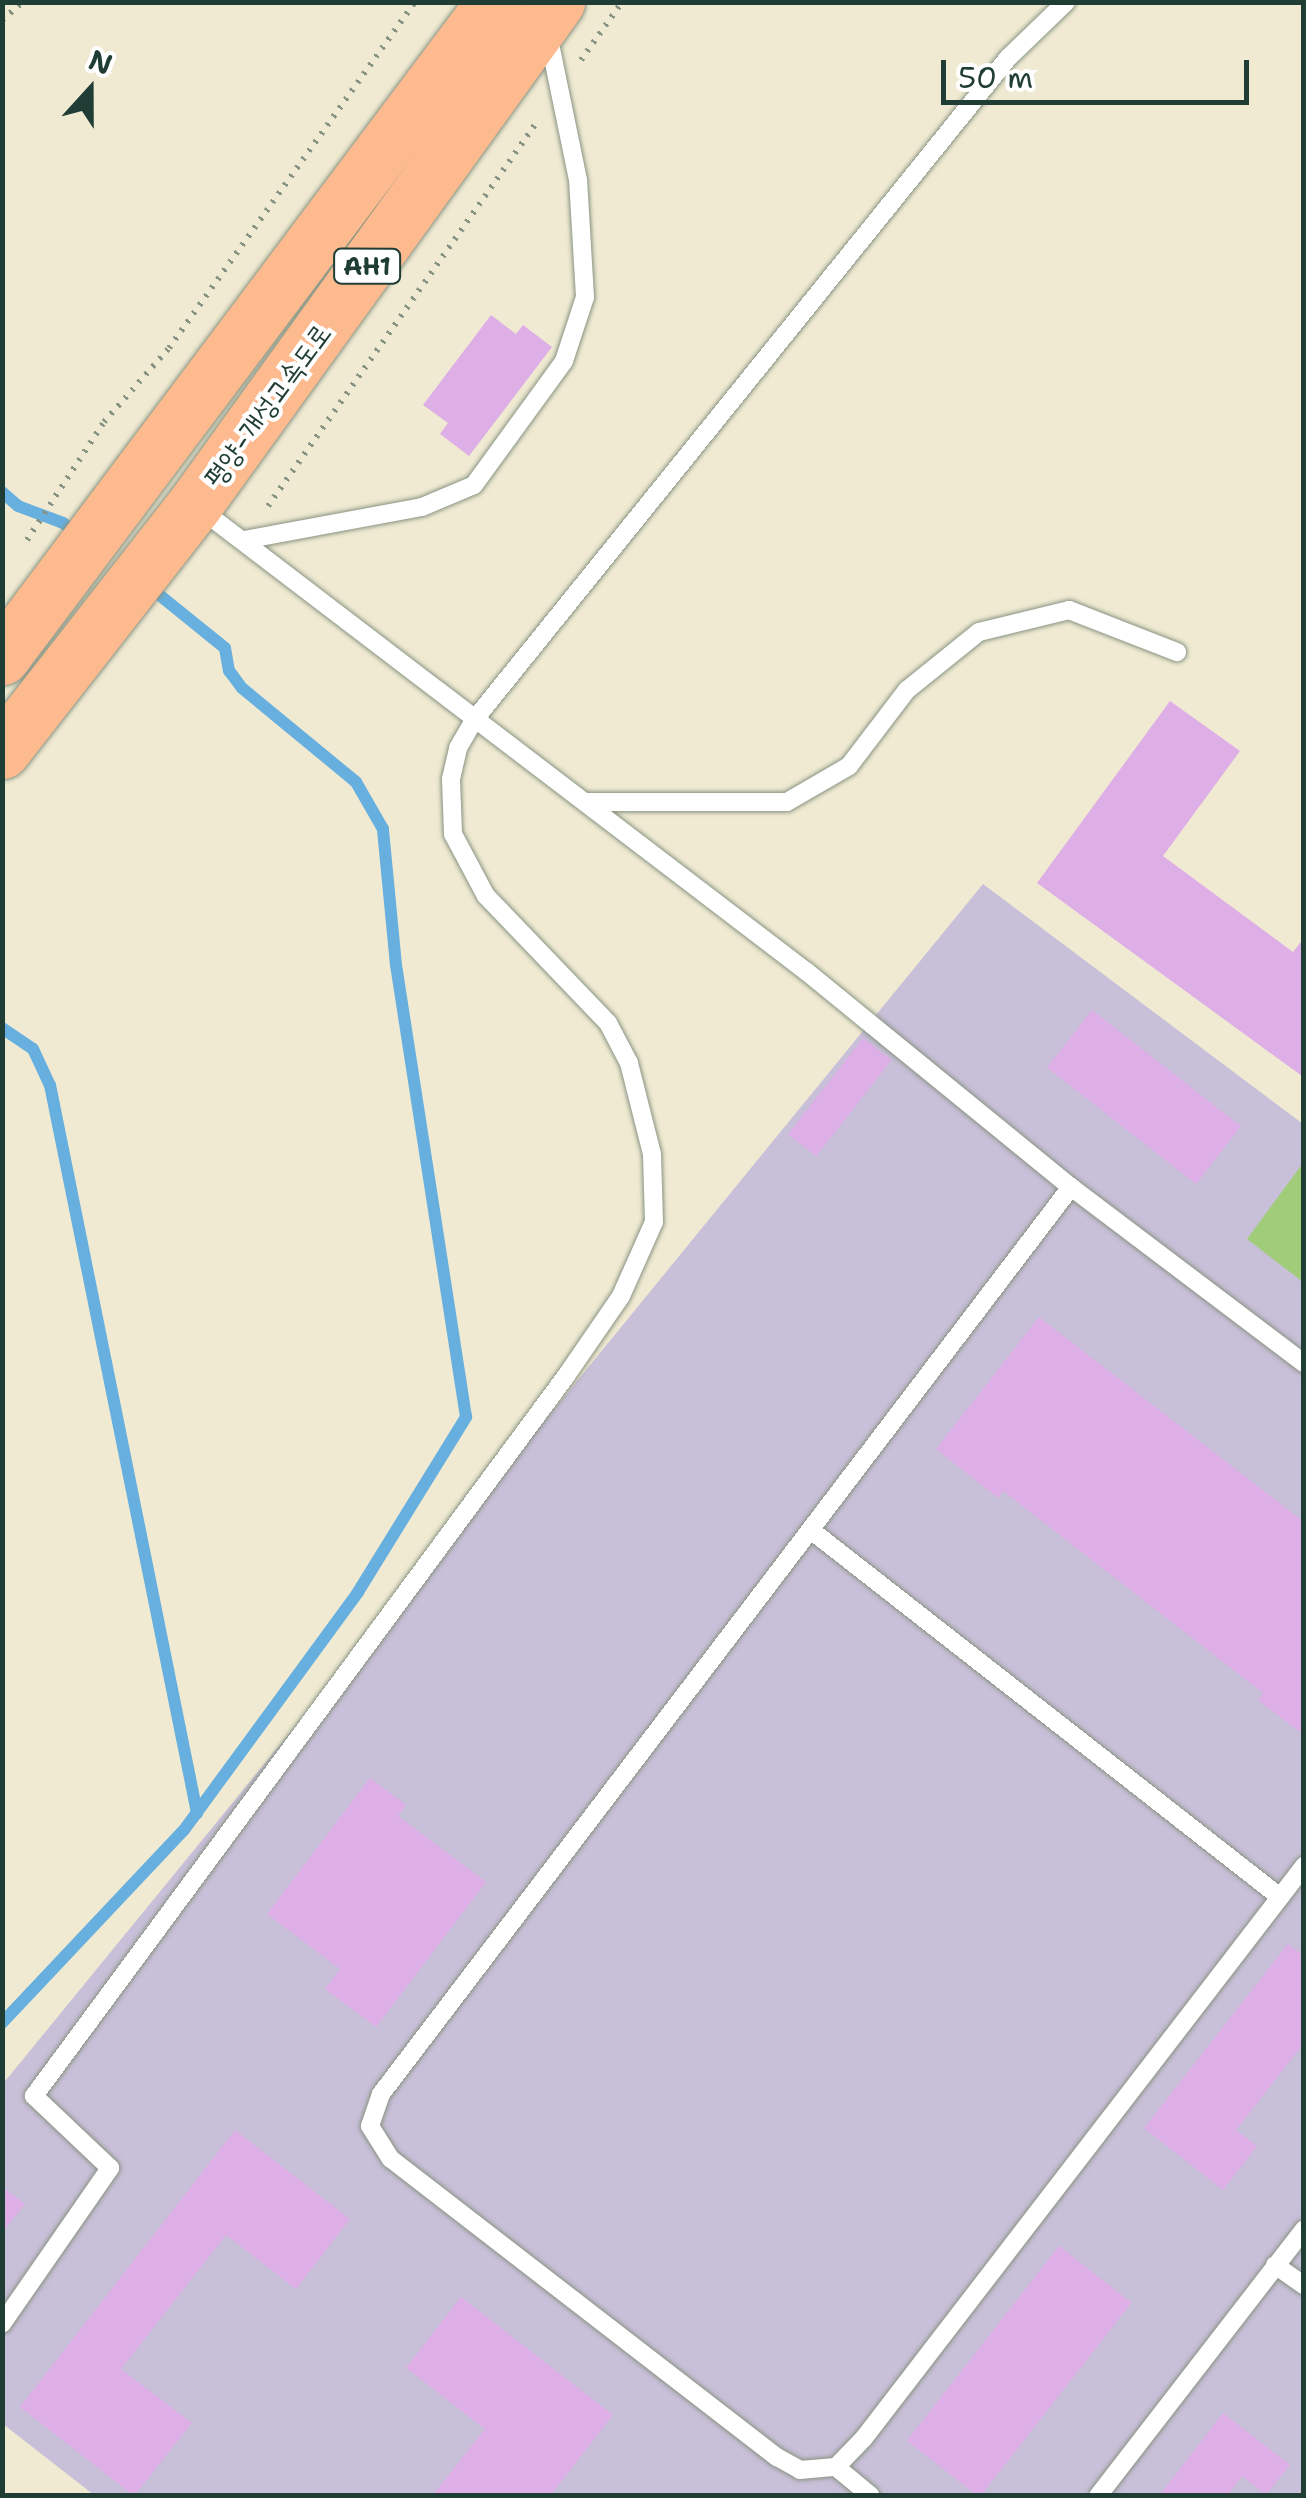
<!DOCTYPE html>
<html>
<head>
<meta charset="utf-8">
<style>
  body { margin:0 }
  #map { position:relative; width:1306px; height:2498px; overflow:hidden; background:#f0ead2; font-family:"Shantell Sans","Poor Story",sans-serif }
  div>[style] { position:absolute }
  .industrial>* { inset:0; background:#c8bfd8 }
  .green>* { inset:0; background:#a1cd7b }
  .stream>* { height:12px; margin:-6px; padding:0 6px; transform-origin:6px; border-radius:6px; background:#66afde }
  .building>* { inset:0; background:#deaee7; transform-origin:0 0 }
  .path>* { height:6px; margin-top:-3px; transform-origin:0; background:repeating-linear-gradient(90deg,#889483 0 2.5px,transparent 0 10.5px) }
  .roads { filter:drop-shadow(0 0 2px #889483) drop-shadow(0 0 2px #889483) }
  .service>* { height:18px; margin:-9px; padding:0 9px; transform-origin:9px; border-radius:9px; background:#fff }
  .trunk>* { height:55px; margin:-27.5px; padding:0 27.5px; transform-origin:27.5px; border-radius:27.5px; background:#fcba8e }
  span { translate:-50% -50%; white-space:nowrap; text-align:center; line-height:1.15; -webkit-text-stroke:8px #fff; paint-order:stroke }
  .shield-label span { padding:2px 8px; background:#fff; border:2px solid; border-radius:8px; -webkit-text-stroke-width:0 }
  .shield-label { font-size:25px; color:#1f3d34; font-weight:700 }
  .street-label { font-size:28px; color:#1f3d34 }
  .frame { position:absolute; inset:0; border:5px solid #1f3d34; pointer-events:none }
  .north { position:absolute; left:40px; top:40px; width:100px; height:100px; -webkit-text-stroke:8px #fff; paint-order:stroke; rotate:21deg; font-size:28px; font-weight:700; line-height:40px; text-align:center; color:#1f3d34 }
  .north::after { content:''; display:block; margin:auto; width:35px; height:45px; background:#1f3d34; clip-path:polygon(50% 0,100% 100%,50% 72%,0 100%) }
  .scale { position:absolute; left:941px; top:60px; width:308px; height:45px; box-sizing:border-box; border:5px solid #1f3d34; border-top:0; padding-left:12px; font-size:30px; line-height:35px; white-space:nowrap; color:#1f3d34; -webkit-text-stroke:8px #fff; paint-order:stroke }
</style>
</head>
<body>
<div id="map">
  <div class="industrial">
    <i style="clip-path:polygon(983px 884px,1303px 1124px,1303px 2495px,94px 2495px,3px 2424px,2px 2085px)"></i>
  </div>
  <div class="green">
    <i style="clip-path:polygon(1303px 1163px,1304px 1163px,1303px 1282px,1247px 1239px)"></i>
  </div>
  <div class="stream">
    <i style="left:2px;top:492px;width:21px;rotate:41deg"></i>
    <i style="left:18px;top:506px;width:48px;rotate:20.7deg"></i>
    <i style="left:63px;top:523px;width:19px;rotate:36deg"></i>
    <i style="left:2px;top:1028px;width:37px;rotate:34deg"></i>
    <i style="left:33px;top:1049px;width:40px;rotate:65deg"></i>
    <i style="left:50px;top:1085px;width:743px;rotate:78.58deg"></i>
    <i style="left:2px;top:2023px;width:265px;rotate:-46.7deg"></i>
    <i style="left:184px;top:1830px;width:295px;rotate:-53.8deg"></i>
    <i style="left:358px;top:1592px;width:206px;rotate:-58.3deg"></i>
    <i style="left:466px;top:1417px;width:457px;rotate:-98.8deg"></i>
    <i style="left:396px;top:965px;width:137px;rotate:-95.5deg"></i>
    <i style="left:383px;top:829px;width:54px;rotate:-119.9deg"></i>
    <i style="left:356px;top:782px;width:148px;rotate:-140.5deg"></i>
    <i style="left:242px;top:688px;width:21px;rotate:-127deg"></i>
    <i style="left:229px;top:671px;width:23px;rotate:-100deg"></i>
    <i style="left:225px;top:648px;width:100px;rotate:-141.1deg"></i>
  </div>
  <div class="building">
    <i style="clip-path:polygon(491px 315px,516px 334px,523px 325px,552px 347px,469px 456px,440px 434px,448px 423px,423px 405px)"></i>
    <i style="clip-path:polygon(1170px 701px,1240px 751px,1163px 856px,1293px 952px,1304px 938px,1302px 1076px,1037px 883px)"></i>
    <i style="left:1092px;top:1010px;width:189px;height:73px;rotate:38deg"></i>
    <i style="left:863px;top:1038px;width:36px;height:122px;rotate:38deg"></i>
    <i style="clip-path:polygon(1039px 1317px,1304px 1522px,1304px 1735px,1258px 1700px,1263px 1693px,1003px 1491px,998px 1498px,936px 1449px)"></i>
    <i style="clip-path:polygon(370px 1778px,406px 1805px,398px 1816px,486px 1882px,376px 2027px,325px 1989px,340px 1969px,267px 1914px)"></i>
    <i style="clip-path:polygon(1288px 1944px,1304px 1956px,1304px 2043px,1236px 2130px,1257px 2146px,1223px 2190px,1144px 2128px)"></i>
    <i style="clip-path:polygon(235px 2130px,350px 2219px,296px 2289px,226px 2235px,121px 2369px,192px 2423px,134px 2496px,20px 2407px)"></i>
    <i style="clip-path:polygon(2px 2187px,25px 2204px,2px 2233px)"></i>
    <i style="left:1059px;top:2246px;width:92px;height:247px;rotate:38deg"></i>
    <i style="clip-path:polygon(461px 2297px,613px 2415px,550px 2496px,432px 2496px,485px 2429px,406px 2368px)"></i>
    <i style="clip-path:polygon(1223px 2413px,1290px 2465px,1266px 2495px,1242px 2476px,1227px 2496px,1159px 2496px)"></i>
  </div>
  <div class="path">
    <i style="left:2px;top:20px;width:28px;rotate:-41deg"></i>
    <i style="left:581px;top:60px;width:71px;rotate:-54.7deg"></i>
    <i style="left:268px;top:506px;width:467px;rotate:-55deg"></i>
    <i style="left:27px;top:540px;width:141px;rotate:-56.9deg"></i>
    <i style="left:104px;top:422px;width:98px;rotate:-48.7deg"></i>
    <i style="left:169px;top:348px;width:425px;rotate:-54.6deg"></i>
  </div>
  <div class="roads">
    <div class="service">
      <i style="left:199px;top:508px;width:765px;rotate:37.35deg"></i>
      <i style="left:807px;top:972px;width:340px;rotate:39.2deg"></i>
      <i style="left:1071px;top:1187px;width:292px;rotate:37.1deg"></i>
      <i style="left:244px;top:540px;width:181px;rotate:-10.5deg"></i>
      <i style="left:422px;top:507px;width:56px;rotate:-22.9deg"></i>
      <i style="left:474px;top:485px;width:153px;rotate:-54deg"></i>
      <i style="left:564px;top:361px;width:67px;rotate:-71.8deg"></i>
      <i style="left:585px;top:297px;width:117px;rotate:-93.4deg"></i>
      <i style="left:578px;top:180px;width:149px;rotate:-101.6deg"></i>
      <i style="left:585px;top:802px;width:202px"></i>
      <i style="left:787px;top:802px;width:72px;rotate:-30.1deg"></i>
      <i style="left:849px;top:766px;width:96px;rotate:-52.7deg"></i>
      <i style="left:907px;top:690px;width:92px;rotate:-38.9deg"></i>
      <i style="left:979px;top:632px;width:93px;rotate:-13.7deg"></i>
      <i style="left:1069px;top:610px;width:116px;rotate:21.3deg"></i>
      <i style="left:1071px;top:1187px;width:1140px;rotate:127.26deg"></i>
      <i style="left:381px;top:2094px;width:34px;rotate:109deg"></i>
      <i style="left:370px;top:2126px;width:39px;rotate:58deg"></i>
      <i style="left:391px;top:2159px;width:488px;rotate:37.7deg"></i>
      <i style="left:777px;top:2457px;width:26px;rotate:29deg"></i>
      <i style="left:800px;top:2470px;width:36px;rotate:-5deg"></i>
      <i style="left:836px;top:2467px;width:40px;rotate:-46deg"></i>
      <i style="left:864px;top:2438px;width:722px;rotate:-52.43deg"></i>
      <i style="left:812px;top:1531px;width:594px;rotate:38.03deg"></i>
      <i style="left:1275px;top:2265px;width:35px;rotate:35deg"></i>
      <i style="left:2px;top:2324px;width:190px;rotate:-55.3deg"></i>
      <i style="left:110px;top:2168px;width:105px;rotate:-136.5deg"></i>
      <i style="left:34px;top:2096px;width:895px;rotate:-53.54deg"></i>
      <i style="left:566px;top:1376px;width:97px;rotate:-55.5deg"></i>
      <i style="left:621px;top:1296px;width:81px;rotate:-66deg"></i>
      <i style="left:654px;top:1222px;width:68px;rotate:-91.7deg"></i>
      <i style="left:652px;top:1154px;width:94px;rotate:-104.2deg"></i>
      <i style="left:629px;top:1063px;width:45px;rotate:-117.7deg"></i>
      <i style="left:608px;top:1023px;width:176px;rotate:-133.8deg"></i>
      <i style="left:486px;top:896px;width:70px;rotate:-118deg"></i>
      <i style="left:453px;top:834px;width:55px;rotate:-92.1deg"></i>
      <i style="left:451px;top:779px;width:32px;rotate:-77deg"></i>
      <i style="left:458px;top:748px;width:34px;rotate:-60deg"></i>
      <i style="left:475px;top:719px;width:849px;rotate:-51.12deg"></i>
      <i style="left:1008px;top:58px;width:81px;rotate:-44deg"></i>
      <i style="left:836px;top:2467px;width:45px;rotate:39.6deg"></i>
      <i style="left:1098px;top:2496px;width:337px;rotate:-52.3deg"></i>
    </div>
    <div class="trunk">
      <i style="left:2px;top:657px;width:819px;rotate:-53.09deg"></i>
      <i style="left:2px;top:751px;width:313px;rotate:-52deg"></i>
      <i style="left:195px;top:504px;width:619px;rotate:-54.2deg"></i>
    </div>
  </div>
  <div class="shield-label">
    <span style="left:367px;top:266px">AH1</span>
  </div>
  <div class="street-label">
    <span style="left:267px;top:405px;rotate:-54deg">평양-개성고속도로</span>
  </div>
  <div class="frame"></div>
  <div class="north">N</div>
  <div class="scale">50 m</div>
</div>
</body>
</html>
